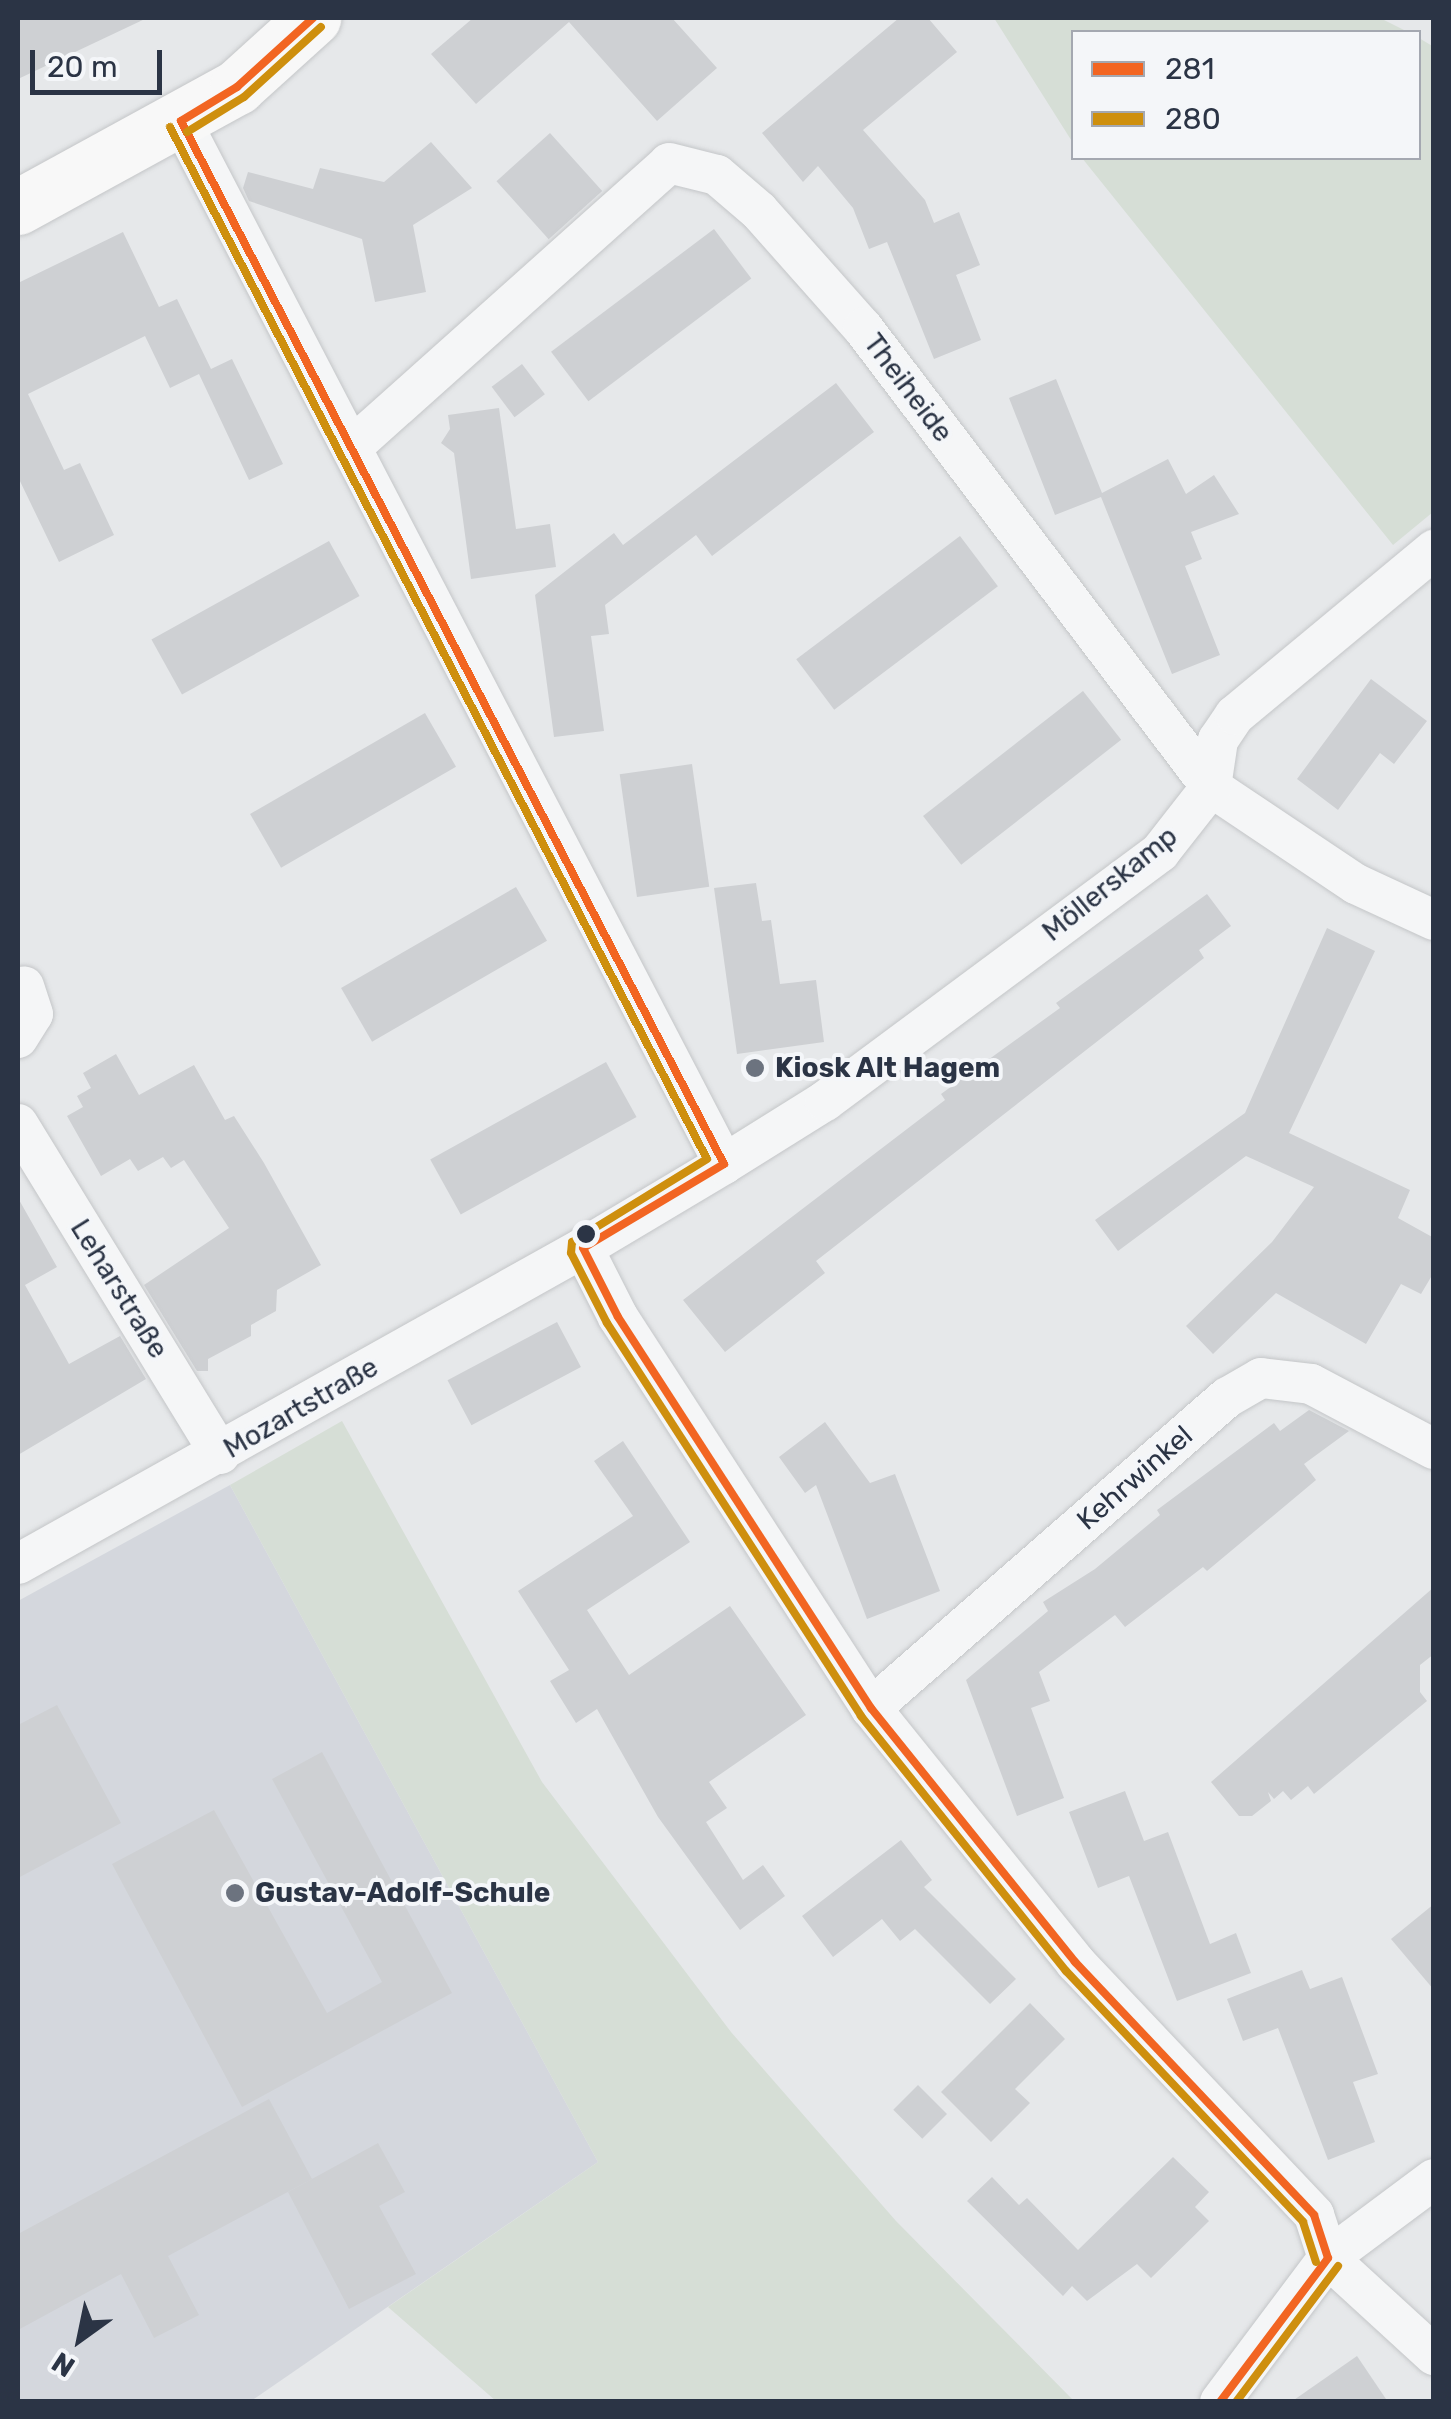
<!DOCTYPE html>
<html>
<head>
<meta charset="utf-8">
<style>
  body { margin:0 }
  #map { position:relative; width:1451px; height:2419px; overflow:hidden; background:#e6e8ea; font-family:Rubik,sans-serif }
  div>[style] { position:absolute }
  .built>* { inset:0; background:#d4d7dd }
  .green>* { inset:0; background:#d6ded6 }
  .building>* { inset:0; background:#ced0d3; transform-origin:0 0 }
  .roads { filter:drop-shadow(0 0 2px #c4c6c8) drop-shadow(0 0 2px #c4c6c8) }
  .minor>* { height:40px; margin:-20px; padding:0 20px; transform-origin:20px; border-radius:20px; background:#f5f6f7 }
  .primary>* { height:55px; margin:-27.5px; padding:0 27.5px; transform-origin:27.5px; border-radius:27.5px; background:#f8f8f8 }
  .bus-1>* { height:8px; margin:-4px; padding:0 4px; transform-origin:4px; border-radius:4px; background:#f26522 }
  .bus-2>* { height:8px; margin:-4px; padding:0 4px; transform-origin:4px; border-radius:4px; background:#ce8f0e }
  .dots>* { width:28px; height:28px; translate:-50% -50%; box-sizing:border-box; border:5px solid #f4f6f9; border-radius:50% }
  span { translate:-50% -50%; white-space:nowrap; text-align:center; line-height:1.15; -webkit-text-stroke:8px #f4f6f9; paint-order:stroke }
  .street-label { font-size:28px; color:#2b3445 }
  .poi-label { font-size:28px; color:#2b3445; font-weight:700 }
  .left { translate:0 -50%; text-align:left }
  .frame { position:absolute; inset:0; border:20px solid #2b3445; pointer-events:none }
  .legend { position:absolute; left:1071px; top:30px; width:350px; height:130px; box-sizing:border-box; background:#f4f6f9; border:2px solid #a4a8b1; margin:0; padding:12px 18px; list-style:none; font-size:30px; color:#2b3445 }
  .legend li { display:flex; align-items:center; gap:20px; height:50px }
  .legend b { width:50px; border:2px solid #a4a8b1 }
  .north { position:absolute; left:30px; top:2289px; width:100px; height:100px; -webkit-text-stroke:8px #f4f6f9; paint-order:stroke; rotate:213deg; font-size:28px; font-weight:700; line-height:40px; text-align:center; color:#2b3445 }
  .north::after { content:''; display:block; margin:auto; width:35px; height:45px; background:#2b3445; clip-path:polygon(50% 0,100% 100%,50% 72%,0 100%) }
  .scale { position:absolute; left:30px; top:50px; width:132px; height:45px; box-sizing:border-box; border:5px solid #2b3445; border-top:0; padding-left:12px; font-size:30px; line-height:35px; white-space:nowrap; color:#2b3445; -webkit-text-stroke:8px #f4f6f9; paint-order:stroke }
</style>
</head>
<body>
<div id="map">
  <div class="built">
    <i style="clip-path:polygon(230px 1485px,598px 2162px,251px 2401px,18px 2401px,18px 1601px)"></i>
  </div>
  <div class="green">
    <i style="clip-path:polygon(994px 18px,1380px 18px,1408px 32px,1074px 32px,1073px 143px)"></i>
    <i style="clip-path:polygon(1419px 38px,1434px 47px,1433px 512px,1393px 545px,1082px 158px,1418px 158px)"></i>
    <i style="clip-path:polygon(342px 1421px,542px 1782px,731px 2032px,896px 2221px,1074px 2401px,496px 2401px,388px 2307px,598px 2162px,230px 1485px)"></i>
  </div>
  <div class="building">
    <i style="clip-path:polygon(18px 18px,147px 18px,18px 79px)"></i>
    <i style="clip-path:polygon(473px 18px,672px 18px,717px 68px,657px 121px,569px 22px,476px 104px,431px 54px)"></i>
    <i style="clip-path:polygon(899px 18px,928px 18px,957px 52px,863px 130px,925px 200px,934px 223px,959px 212px,980px 265px,956px 275px,981px 340px,934px 359px,887px 242px,869px 249px,853px 208px,818px 166px,803px 182px,762px 133px)"></i>
    <i style="left:550px;top:133px;width:78px;height:72px;rotate:48deg"></i>
    <i style="clip-path:polygon(431px 142px,472px 188px,413px 225px,426px 292px,375px 302px,362px 239px,249px 201px,243px 188px,248px 172px,313px 189px,320px 168px,384px 182px)"></i>
    <i style="left:714px;top:229px;width:62px;height:204px;rotate:53deg"></i>
    <i style="clip-path:polygon(123px 232px,159px 307px,177px 299px,211px 369px,232px 359px,283px 464px,249px 480px,199px 374px,170px 388px,145px 336px,28px 394px,64px 470px,80px 463px,114px 535px,59px 562px,18px 477px,18px 283px)"></i>
    <i style="left:522px;top:364px;width:38px;height:38px;rotate:53deg"></i>
    <i style="clip-path:polygon(1056px 379px,1102px 493px,1168px 459px,1186px 494px,1214px 475px,1239px 514px,1191px 532px,1202px 559px,1185px 566px,1220px 655px,1172px 674px,1101px 497px,1055px 515px,1009px 398px)"></i>
    <i style="clip-path:polygon(836px 383px,874px 432px,712px 556px,696px 535px,605px 605px,609px 634px,591px 636px,604px 731px,554px 737px,535px 595px,614px 533px,623px 545px)"></i>
    <i style="clip-path:polygon(499px 408px,516px 529px,550px 524px,556px 567px,471px 579px,454px 453px,441px 443px,450px 429px,448px 415px)"></i>
    <i style="left:960px;top:536px;width:63px;height:205px;rotate:53deg"></i>
    <i style="left:329px;top:541px;width:63px;height:203px;rotate:61deg"></i>
    <i style="clip-path:polygon(1371px 679px,1427px 721px,1394px 764px,1380px 753px,1338px 810px,1297px 779px)"></i>
    <i style="left:1083px;top:691px;width:62px;height:203px;rotate:52deg"></i>
    <i style="left:425px;top:713px;width:62px;height:202px;rotate:60deg"></i>
    <i style="left:692px;top:764px;width:124px;height:73px;rotate:82deg"></i>
    <i style="clip-path:polygon(756px 883px,762px 921px,771px 920px,780px 984px,816px 980px,824px 1042px,737px 1054px,714px 888px)"></i>
    <i style="left:516px;top:887px;width:62px;height:202px;rotate:60deg"></i>
    <i style="clip-path:polygon(1207px 894px,1231px 926px,1199px 950px,1204px 958px,816px 1261px,825px 1273px,725px 1352px,683px 1300px,945px 1100px,941px 1094px,1060px 1008px,1056px 1003px)"></i>
    <i style="clip-path:polygon(1327px 928px,1375px 951px,1289px 1133px,1410px 1190px,1398px 1218px,1434px 1238px,1434px 1272px,1421px 1294px,1401px 1284px,1366px 1344px,1276px 1293px,1213px 1354px,1186px 1326px,1272px 1242px,1314px 1187px,1246px 1156px,1118px 1251px,1095px 1220px,1245px 1113px)"></i>
    <i style="clip-path:polygon(116px 1054px,139px 1095px,194px 1065px,225px 1120px,234px 1116px,264px 1163px,321px 1265px,277px 1290px,276px 1311px,251px 1325px,251px 1336px,208px 1359px,208px 1371px,197px 1371px,144px 1285px,229px 1228px,184px 1160px,171px 1168px,163px 1157px,138px 1171px,130px 1159px,101px 1176px,67px 1116px,83px 1107px,77px 1096px,91px 1088px,83px 1073px)"></i>
    <i style="left:606px;top:1062px;width:63px;height:201px;rotate:61deg"></i>
    <i style="clip-path:polygon(18px 1198px,57px 1267px,25px 1285px,69px 1364px,120px 1336px,146px 1379px,18px 1455px)"></i>
    <i style="left:557px;top:1322px;width:51px;height:124px;rotate:62deg"></i>
    <i style="clip-path:polygon(1309px 1410px,1349px 1431px,1304px 1464px,1316px 1480px,1207px 1571px,1203px 1567px,1125px 1627px,1115px 1615px,1039px 1672px,1050px 1701px,1031px 1708px,1064px 1798px,1017px 1816px,966px 1680px,1048px 1611px,1043px 1602px,1095px 1569px,1160px 1515px,1157px 1510px,1274px 1423px,1280px 1431px)"></i>
    <i style="clip-path:polygon(825px 1422px,870px 1483px,895px 1474px,940px 1591px,867px 1619px,816px 1485px,805px 1493px,779px 1457px)"></i>
    <i style="clip-path:polygon(623px 1441px,690px 1542px,587px 1610px,629px 1675px,730px 1606px,806px 1715px,709px 1782px,727px 1808px,706px 1822px,743px 1880px,763px 1865px,785px 1896px,740px 1930px,658px 1817px,597px 1709px,576px 1723px,550px 1681px,569px 1670px,518px 1591px,633px 1516px,594px 1461px)"></i>
    <i style="clip-path:polygon(1434px 1587px,1434px 1654px,1420px 1665px,1420px 1692px,1427px 1701px,1314px 1794px,1308px 1786px,1291px 1800px,1283px 1791px,1274px 1799px,1268px 1792px,1271px 1801px,1252px 1816px,1239px 1816px,1211px 1782px)"></i>
    <i style="clip-path:polygon(57px 1705px,121px 1823px,18px 1878px,18px 1725px)"></i>
    <i style="clip-path:polygon(322px 1752px,452px 1993px,242px 2107px,112px 1864px,214px 1810px,327px 2013px,382px 1982px,272px 1779px)"></i>
    <i style="clip-path:polygon(1125px 1791px,1144px 1841px,1168px 1832px,1210px 1944px,1236px 1933px,1251px 1973px,1177px 2001px,1129px 1876px,1098px 1888px,1069px 1812px)"></i>
    <i style="clip-path:polygon(901px 1840px,932px 1880px,924px 1887px,1016px 1979px,990px 2004px,915px 1929px,900px 1941px,882px 1919px,833px 1957px,802px 1916px)"></i>
    <i style="clip-path:polygon(1434px 1904px,1434px 1990px,1391px 1939px)"></i>
    <i style="clip-path:polygon(1302px 1970px,1310px 1989px,1342px 1977px,1378px 2074px,1353px 2082px,1375px 2142px,1328px 2160px,1278px 2028px,1243px 2041px,1227px 1999px)"></i>
    <i style="clip-path:polygon(1030px 2003px,1065px 2039px,1015px 2089px,1030px 2103px,991px 2142px,941px 2092px)"></i>
    <i style="left:918px;top:2085px;width:41px;height:35px;rotate:45deg"></i>
    <i style="clip-path:polygon(269px 2099px,312px 2179px,168px 2256px,199px 2315px,154px 2338px,121px 2274px,18px 2330px,18px 2234px)"></i>
    <i style="clip-path:polygon(378px 2143px,405px 2192px,379px 2206px,416px 2274px,349px 2309px,288px 2192px)"></i>
    <i style="clip-path:polygon(1173px 2157px,1209px 2192px,1195px 2207px,1209px 2221px,1151px 2278px,1137px 2264px,1087px 2301px,1072px 2286px,1063px 2296px,967px 2201px,992px 2177px,1019px 2205px,1027px 2198px,1078px 2250px)"></i>
    <i style="clip-path:polygon(1357px 2356px,1388px 2402px,1291px 2402px)"></i>
  </div>
  <div class="roads">
    <div class="minor">
      <i style="left:181px;top:121px;width:1176px;rotate:62.5deg"></i>
      <i style="left:724px;top:1164px;width:164px;rotate:149.2deg"></i>
      <i style="left:583px;top:1248px;width:77px;rotate:63.1deg"></i>
      <i style="left:618px;top:1317px;width:466px;rotate:57.1deg"></i>
      <i style="left:871px;top:1708px;width:326px;rotate:51.2deg"></i>
      <i style="left:1075px;top:1962px;width:348px;rotate:46.6deg"></i>
      <i style="left:1314px;top:2215px;width:45px;rotate:72deg"></i>
      <i style="left:1328px;top:2258px;width:144px;rotate:42.5deg"></i>
      <i style="left:353px;top:446px;width:424px;rotate:-41.8deg"></i>
      <i style="left:669px;top:163px;width:49px;rotate:14deg"></i>
      <i style="left:717px;top:175px;width:55px;rotate:40.6deg"></i>
      <i style="left:759px;top:211px;width:157px;rotate:48.4deg"></i>
      <i style="left:863px;top:328px;width:576px;rotate:52.83deg"></i>
      <i style="left:1211px;top:787px;width:174px;rotate:33.8deg"></i>
      <i style="left:1356px;top:884px;width:86px;rotate:24.8deg"></i>
      <i style="left:18px;top:1038px;width:28px;rotate:-58deg"></i>
      <i style="left:33px;top:1014px;width:29px;rotate:-108deg"></i>
      <i style="left:18px;top:1124px;width:387px;rotate:58.5deg"></i>
      <i style="left:724px;top:1164px;width:119px;rotate:-32deg"></i>
      <i style="left:825px;top:1101px;width:417px;rotate:-36.6deg"></i>
      <i style="left:1160px;top:852px;width:83px;rotate:-51.9deg"></i>
      <i style="left:1211px;top:787px;width:48px;rotate:-81.5deg"></i>
      <i style="left:1218px;top:740px;width:30px;rotate:-56deg"></i>
      <i style="left:1235px;top:715px;width:259px;rotate:-39.7deg"></i>
      <i style="left:18px;top:1564px;width:647px;rotate:-29.22deg"></i>
      <i style="left:871px;top:1708px;width:473px;rotate:-41.1deg"></i>
      <i style="left:1228px;top:1397px;width:38px;rotate:-30deg"></i>
      <i style="left:1261px;top:1378px;width:50px;rotate:6.8deg"></i>
      <i style="left:1311px;top:1384px;width:139px;rotate:27.9deg"></i>
      <i style="left:1220px;top:2402px;width:180px;rotate:-53.1deg"></i>
      <i style="left:1328px;top:2258px;width:132px;rotate:-36.7deg"></i>
    </div>
    <div class="primary">
      <i style="left:18px;top:207px;width:250px;rotate:-28.7deg"></i>
      <i style="left:237px;top:87px;width:103px;rotate:-42.2deg"></i>
    </div>
  </div>
  <div class="bus-1">
    <i style="left:181px;top:121px;width:1176px;rotate:62.5deg"></i>
    <i style="left:724px;top:1164px;width:164px;rotate:149.2deg"></i>
    <i style="left:583px;top:1248px;width:77px;rotate:63.1deg"></i>
    <i style="left:618px;top:1317px;width:466px;rotate:57.1deg"></i>
    <i style="left:871px;top:1708px;width:326px;rotate:51.2deg"></i>
    <i style="left:1075px;top:1962px;width:348px;rotate:46.6deg"></i>
    <i style="left:1314px;top:2215px;width:45px;rotate:72deg"></i>
    <i style="left:181px;top:121px;width:66px;rotate:-31.3deg"></i>
    <i style="left:237px;top:87px;width:103px;rotate:-42.2deg"></i>
    <i style="left:1220px;top:2402px;width:180px;rotate:-53.1deg"></i>
  </div>
  <div class="bus-2">
    <i style="left:170px;top:127px;width:1163px;rotate:62.51deg"></i>
    <i style="left:707px;top:1159px;width:158px;rotate:148.4deg"></i>
    <i style="left:572px;top:1242px;width:11px;rotate:95deg"></i>
    <i style="left:571px;top:1253px;width:79px;rotate:62.8deg"></i>
    <i style="left:607px;top:1323px;width:468px;rotate:57.1deg"></i>
    <i style="left:861px;top:1716px;width:327px;rotate:51.2deg"></i>
    <i style="left:1066px;top:1971px;width:345px;rotate:46.6deg"></i>
    <i style="left:1303px;top:2222px;width:42px;rotate:72deg"></i>
    <i style="left:187px;top:132px;width:67px;rotate:-31.6deg"></i>
    <i style="left:244px;top:97px;width:104px;rotate:-42.3deg"></i>
    <i style="left:1236px;top:2402px;width:170px;rotate:-53.1deg"></i>
  </div>
  <div class="dots">
    <i style="left:755px;top:1068px;background:#6c737f"></i>
    <i style="left:586px;top:1234px;background:#2b3445"></i>
    <i style="left:235px;top:1893px;background:#6c737f"></i>
  </div>
  <div class="street-label">
    <span style="left:908px;top:388px;rotate:53deg">Theiheide</span>
    <span style="left:1110px;top:884px;rotate:-39deg">Möllerskamp</span>
    <span style="left:119px;top:1289px;rotate:58deg">Leharstraße</span>
    <span style="left:301px;top:1408px;rotate:-30deg">Mozartstraße</span>
    <span style="left:1135px;top:1478px;rotate:-41deg">Kehrwinkel</span>
  </div>
  <div class="poi-label">
    <span class="left" style="left:775px;top:1068px">Kiosk Alt Hagem</span>
    <span class="left" style="left:255px;top:1893px">Gustav-Adolf-Schule</span>
  </div>
  <div class="frame"></div>
  <ul class="legend">
  <li><b style="height:12px;background:#f26522"></b>281</li>
  <li><b style="height:12px;background:#ce8f0e"></b>280</li>
  </ul>
  <div class="north">N</div>
  <div class="scale">20 m</div>
</div>
</body>
</html>
